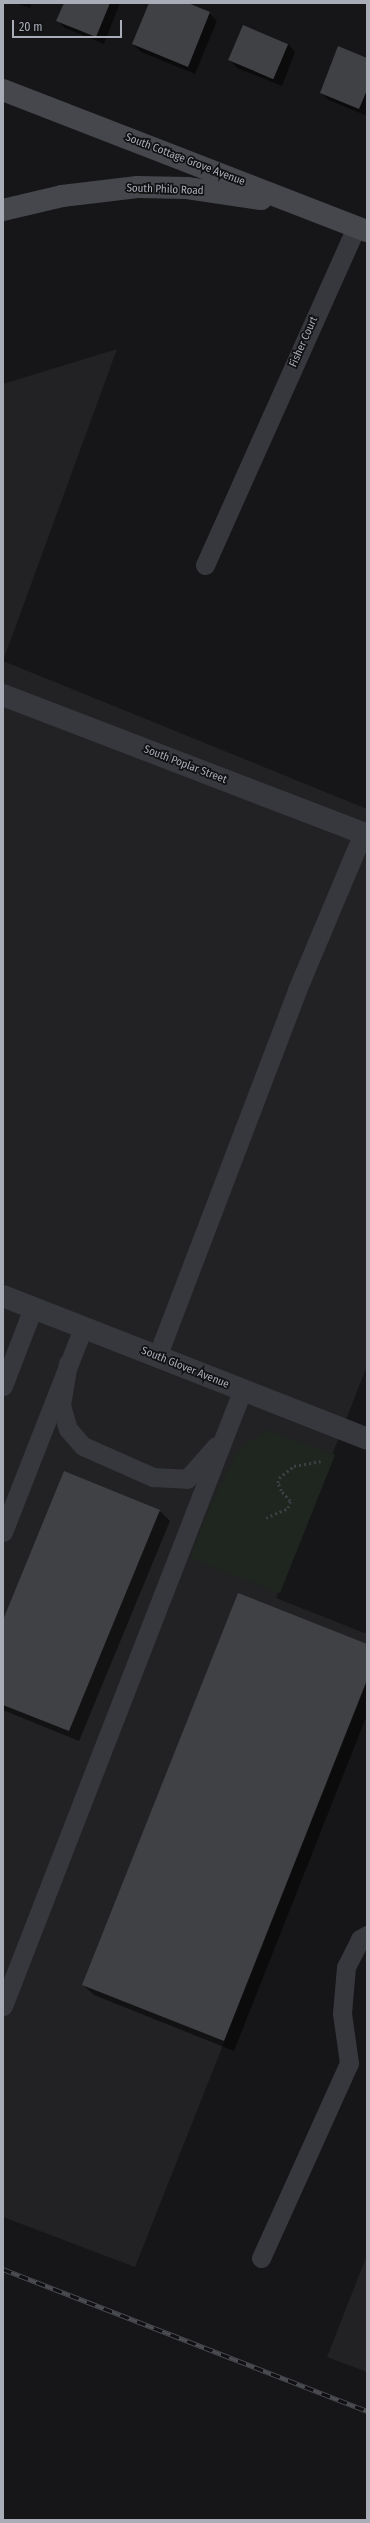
<!DOCTYPE html>
<html>
<head>
<meta charset="utf-8">
<style>
  body { margin:0 }
  #map { position:relative; width:370px; height:2523px; overflow:hidden; background:#161618; font-family:"Fira Sans Condensed",sans-serif }
  div>[style] { position:absolute }
  .built>* { inset:0; background:#222225 }
  .green>* { inset:0; background:#1e261f }
  .shadow>* { inset:0; background:#0007 }
  .building>* { inset:0; background:#404145; transform-origin:0 0 }
  .path>* { height:2.5px; margin-top:-1.25px; transform-origin:0; background:repeating-linear-gradient(90deg,#3d3f44 0 2px,transparent 0 5px) }
  .lane>* { height:19px; margin:-9.5px; padding:0 9.5px; transform-origin:9.5px; border-radius:9.5px; background:#37383d }
  .street>* { height:22px; margin:-11px; padding:0 11px; transform-origin:11px; border-radius:11px; background:#37383d }
  .secondary>* { height:22px; margin:-11px; padding:0 11px; transform-origin:11px; border-radius:11px; background:#45474d }
  .rail>* { height:4.5px; margin-top:-2.25px; transform-origin:0; background:repeating-linear-gradient(90deg,#111113 0 9px,#4a4c52 0 18px); box-sizing:border-box; border-block:1px solid #4a4c52 }
  span { translate:-50% -50%; white-space:nowrap; text-align:center; line-height:1.15; -webkit-text-stroke:3.5px #111113; paint-order:stroke }
  .street-label { font-size:11px; color:#a8adb8 }
  .frame { position:absolute; inset:0; border:4px solid #a8adb8; pointer-events:none }
  .scale { position:absolute; left:12px; top:20px; width:110px; height:18px; box-sizing:border-box; border:2px solid #a8adb8; border-top:0; padding-left:5px; font-size:12px; line-height:14px; white-space:nowrap; color:#a8adb8; -webkit-text-stroke:3px #111113; paint-order:stroke }
</style>
</head>
<body>
<div id="map">
  <div class="built">
    <i style="clip-path:polygon(117px 349px,3px 661px,367px 809px,367px 1366px,276px 1598px,367px 1634px,367px 1682px,135px 2267px,3px 2217px,3px 384px)"></i>
    <i style="clip-path:polygon(367px 2255px,367px 2372px,327px 2357px)"></i>
  </div>
  <div class="green">
    <i style="clip-path:polygon(267px 1430px,335px 1455px,280px 1593px,190px 1558px,212px 1502px,239px 1449px)"></i>
  </div>
  <div class="shadow">
    <i style="clip-path:polygon(16px 3px,32px 3px,30px 8px)"></i>
    <i style="clip-path:polygon(65px 3px,120px 3px,104px 44px,65px 28px,58px 21px)"></i>
    <i style="clip-path:polygon(150px 3px,185px 3px,209px 13px,217px 21px,195px 74px,141px 52px,133px 44px)"></i>
    <i style="clip-path:polygon(288px 44px,295px 52px,282px 86px,237px 68px,230px 60px)"></i>
    <i style="clip-path:polygon(367px 59px,367px 116px,329px 100px,321px 93px)"></i>
    <i style="clip-path:polygon(160px 1511px,170px 1521px,79px 1741px,3px 1710px,3px 1623px)"></i>
    <i style="clip-path:polygon(367px 1645px,367px 1715px,234px 2051px,94px 1995px,83px 1985px)"></i>
  </div>
  <div class="building">
    <i style="clip-path:polygon(64px 3px,110px 3px,96px 37px,56px 21px)"></i>
    <i style="clip-path:polygon(149px 3px,188px 3px,210px 12px,188px 67px,132px 44px)"></i>
    <i style="left:243px;top:25px;width:49px;height:38px;rotate:23deg"></i>
    <i style="clip-path:polygon(338px 46px,367px 58px,367px 90px,359px 109px,320px 93px)"></i>
    <i style="clip-path:polygon(64px 1471px,160px 1510px,69px 1731px,3px 1705px,3px 1620px)"></i>
    <i style="clip-path:polygon(238px 1593px,367px 1644px,367px 1680px,224px 2041px,82px 1985px)"></i>
  </div>
  <div class="path">
    <i style="left:266px;top:1518px;width:24px;rotate:-24deg"></i>
    <i style="left:288px;top:1508px;width:7px;rotate:-74deg"></i>
    <i style="left:290px;top:1501px;width:13px;rotate:-132deg"></i>
    <i style="left:281px;top:1491px;width:9px;rotate:-111deg"></i>
    <i style="left:278px;top:1483px;width:5px;rotate:-79deg"></i>
    <i style="left:279px;top:1478px;width:19px;rotate:-39deg"></i>
    <i style="left:294px;top:1466px;width:27px;rotate:-10deg"></i>
  </div>
  <div class="lane">
    <i style="left:205px;top:565px;width:370px;rotate:-65.9deg"></i>
    <i style="left:157px;top:1357px;width:393px;rotate:-69.1deg"></i>
    <i style="left:297px;top:990px;width:170px;rotate:-67.2deg"></i>
    <i style="left:68px;top:1363px;width:43px;rotate:99.5deg"></i>
    <i style="left:61px;top:1405px;width:25px;rotate:74deg"></i>
    <i style="left:68px;top:1429px;width:23px;rotate:49deg"></i>
    <i style="left:83px;top:1446px;width:77px;rotate:23.9deg"></i>
    <i style="left:153px;top:1477px;width:34px;rotate:3deg"></i>
    <i style="left:187px;top:1479px;width:44px;rotate:-48.7deg"></i>
    <i style="left:3px;top:1386px;width:84px;rotate:-69deg"></i>
    <i style="left:3px;top:1532px;width:219px;rotate:-68.6deg"></i>
    <i style="left:3px;top:2006px;width:660px;rotate:-68.76deg"></i>
    <i style="left:261px;top:2258px;width:214px;rotate:-65.7deg"></i>
    <i style="left:349px;top:2063px;width:50px;rotate:-98deg"></i>
    <i style="left:342px;top:2013px;width:46px;rotate:-85deg"></i>
    <i style="left:346px;top:1967px;width:31px;rotate:-63deg"></i>
    <i style="left:360px;top:1939px;width:8px;rotate:-30deg"></i>
  </div>
  <div class="street">
    <i style="left:3px;top:695px;width:390px;rotate:21deg"></i>
    <i style="left:3px;top:1296px;width:391px;rotate:21.4deg"></i>
  </div>
  <div class="secondary">
    <i style="left:3px;top:90px;width:390px;rotate:21.2deg"></i>
    <i style="left:3px;top:210px;width:61px;rotate:-13.3deg"></i>
    <i style="left:62px;top:196px;width:76px;rotate:-6.8deg"></i>
    <i style="left:137px;top:187px;width:50px;rotate:1.1deg"></i>
    <i style="left:187px;top:188px;width:75px;rotate:8.5deg"></i>
  </div>
  <div class="rail">
    <i style="left:3px;top:2269px;width:391px;rotate:21.3deg"></i>
  </div>
  <div class="street-label">
    <span style="left:185px;top:160px;rotate:21deg">South Cottage Grove Avenue</span>
    <span style="left:165px;top:190px;rotate:2deg">South Philo Road</span>
    <span style="left:304px;top:342px;rotate:-66deg">Fisher Court</span>
    <span style="left:185px;top:765px;rotate:21deg">South Poplar Street</span>
    <span style="left:185px;top:1368px;rotate:22deg">South Glover Avenue</span>
  </div>
  <div class="frame"></div>
  <div class="scale">20 m</div>
</div>
</body>
</html>
